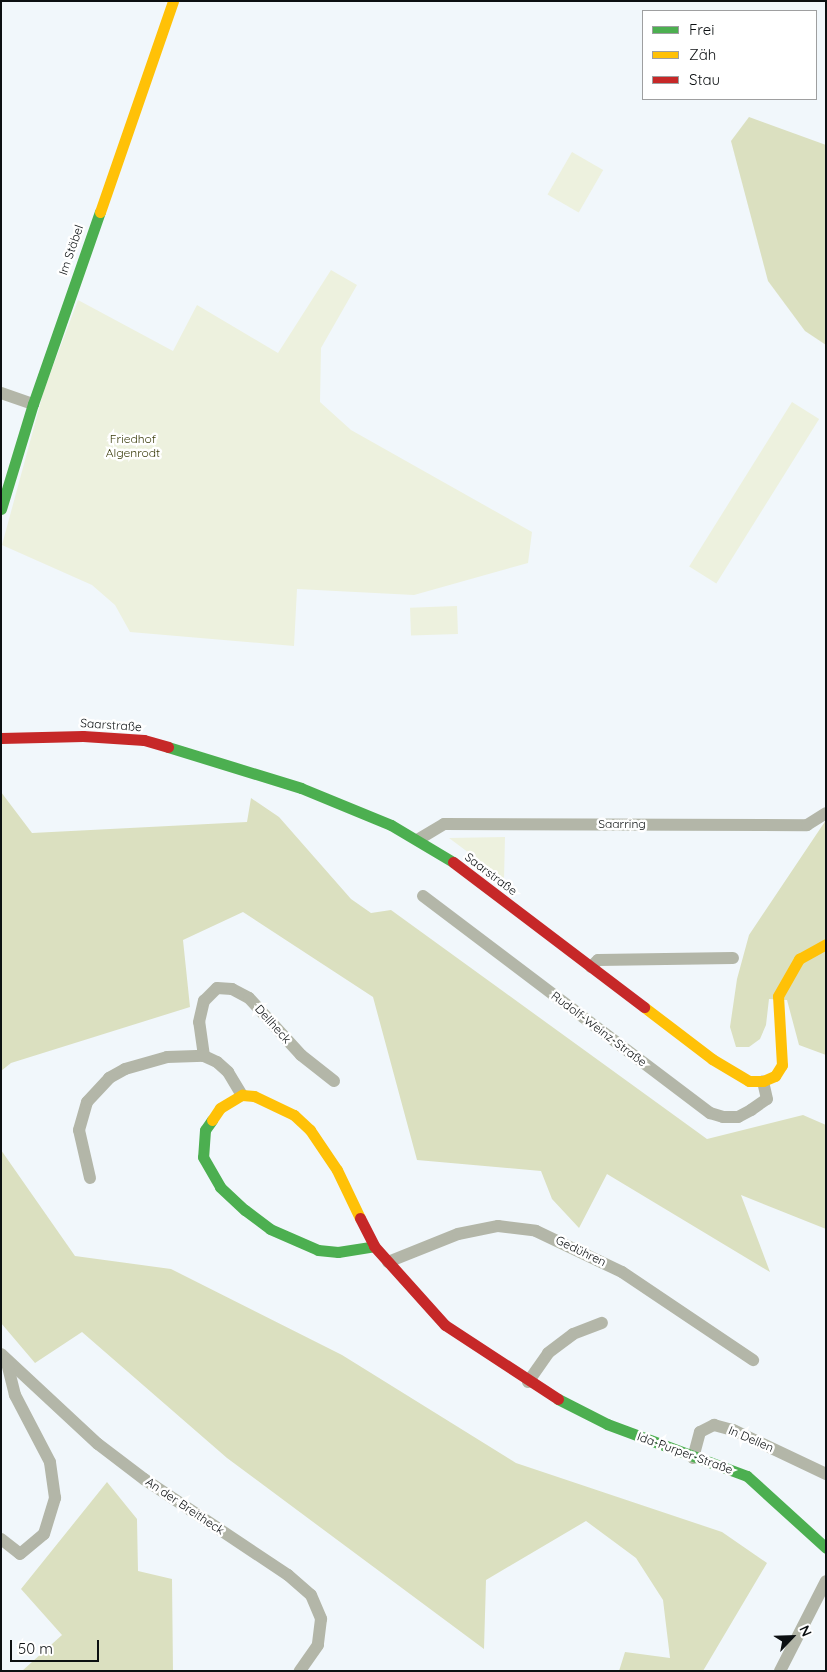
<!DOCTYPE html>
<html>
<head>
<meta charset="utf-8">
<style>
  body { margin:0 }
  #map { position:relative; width:827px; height:1672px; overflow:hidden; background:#f1f7fb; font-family:Quicksand,sans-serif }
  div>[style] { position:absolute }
  .green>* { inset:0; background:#edf1de; transform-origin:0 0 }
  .forest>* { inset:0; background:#dbe0c0 }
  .street>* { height:12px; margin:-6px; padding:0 6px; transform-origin:6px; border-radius:6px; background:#b3b6a8 }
  .fast>* { height:11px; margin:-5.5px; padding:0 5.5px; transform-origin:5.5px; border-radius:5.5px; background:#4caf50 }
  .slow>* { height:11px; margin:-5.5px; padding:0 5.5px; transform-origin:5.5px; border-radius:5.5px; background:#ffc107 }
  .jam>* { height:11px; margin:-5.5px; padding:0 5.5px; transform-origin:5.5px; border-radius:5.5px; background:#c62828 }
  span { translate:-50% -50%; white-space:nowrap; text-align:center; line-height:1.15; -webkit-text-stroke:5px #fff; paint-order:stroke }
  .street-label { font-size:12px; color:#0c1012 }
  .park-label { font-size:12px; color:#3a3c0b }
  .frame { position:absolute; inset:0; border:2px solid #0c1012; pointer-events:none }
  .legend { position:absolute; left:642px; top:10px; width:175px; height:90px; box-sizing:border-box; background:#fff; border:1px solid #9e9fa0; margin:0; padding:6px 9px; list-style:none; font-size:15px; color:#0c1012 }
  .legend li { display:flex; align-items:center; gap:10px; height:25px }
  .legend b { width:25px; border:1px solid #9e9fa0 }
  .north { position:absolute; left:767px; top:1612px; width:50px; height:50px; -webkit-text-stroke:4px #fff; paint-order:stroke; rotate:66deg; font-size:14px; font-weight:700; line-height:20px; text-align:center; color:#0c1012 }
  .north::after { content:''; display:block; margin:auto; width:18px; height:22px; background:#0c1012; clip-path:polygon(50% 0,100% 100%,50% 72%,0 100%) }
  .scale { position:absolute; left:10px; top:1640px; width:89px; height:22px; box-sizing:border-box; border:2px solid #0c1012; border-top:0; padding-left:6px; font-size:15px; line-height:18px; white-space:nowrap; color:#0c1012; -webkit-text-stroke:4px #fff; paint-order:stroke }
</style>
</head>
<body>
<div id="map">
  <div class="green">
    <i style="left:572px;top:152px;width:36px;height:49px;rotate:30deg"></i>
    <i style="clip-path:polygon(331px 270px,357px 285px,321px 348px,320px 402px,351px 430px,532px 532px,528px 563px,414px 595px,297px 589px,294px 646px,130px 632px,115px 605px,92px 585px,2px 545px,44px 390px,78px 300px,173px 351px,197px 305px,278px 353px)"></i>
    <i style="left:792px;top:402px;width:32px;height:194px;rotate:32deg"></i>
    <i style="left:457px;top:606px;width:28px;height:47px;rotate:88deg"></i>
    <i style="clip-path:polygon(505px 837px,504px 879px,449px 838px)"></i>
  </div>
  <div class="forest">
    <i style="clip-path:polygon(749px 117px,826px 145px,826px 345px,805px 331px,768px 281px,731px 141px)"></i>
    <i style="clip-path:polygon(1px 792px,32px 833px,247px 822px,251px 798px,279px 817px,351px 899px,371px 913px,391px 910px,707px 1139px,803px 1115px,826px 1125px,826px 1229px,741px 1195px,770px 1272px,607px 1174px,579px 1228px,552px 1199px,541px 1171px,417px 1160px,373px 997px,243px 912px,183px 940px,190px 1007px,11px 1063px,1px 1071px)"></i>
    <i style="clip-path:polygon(826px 820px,826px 1055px,799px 1045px,787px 1000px,769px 999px,766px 1025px,760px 1039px,749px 1047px,736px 1047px,730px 1027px,737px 979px,749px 935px)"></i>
    <i style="clip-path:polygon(1px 1150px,75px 1256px,171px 1269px,342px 1355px,516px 1463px,722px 1532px,767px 1563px,703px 1671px,619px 1671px,625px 1652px,670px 1658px,663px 1600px,636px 1558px,586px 1521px,486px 1580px,484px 1649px,227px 1458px,82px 1332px,35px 1363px,1px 1323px)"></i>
    <i style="clip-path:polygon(107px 1482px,137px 1519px,138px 1571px,172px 1579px,173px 1671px,22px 1671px,62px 1635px,21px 1589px)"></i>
  </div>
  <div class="street">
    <i style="left:1px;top:393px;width:34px;rotate:19deg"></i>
    <i style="left:419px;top:839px;width:29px;rotate:-31deg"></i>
    <i style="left:444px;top:824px;width:363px;rotate:0.2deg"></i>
    <i style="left:807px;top:825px;width:22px;rotate:-32deg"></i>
    <i style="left:423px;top:896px;width:360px;rotate:37.1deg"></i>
    <i style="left:710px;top:1113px;width:14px;rotate:17deg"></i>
    <i style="left:723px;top:1117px;width:15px"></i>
    <i style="left:738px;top:1117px;width:15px;rotate:-28deg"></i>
    <i style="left:751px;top:1110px;width:19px;rotate:-35deg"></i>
    <i style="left:767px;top:1099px;width:18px;rotate:-103deg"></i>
    <i style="left:591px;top:967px;width:10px;rotate:-45deg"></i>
    <i style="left:598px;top:960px;width:135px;rotate:-0.8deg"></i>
    <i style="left:204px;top:1056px;width:34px;rotate:-98deg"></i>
    <i style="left:199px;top:1022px;width:22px;rotate:-77deg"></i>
    <i style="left:204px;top:1001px;width:18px;rotate:-45deg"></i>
    <i style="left:217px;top:988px;width:15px;rotate:4deg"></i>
    <i style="left:232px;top:989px;width:19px;rotate:28deg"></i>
    <i style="left:249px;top:998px;width:77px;rotate:47.6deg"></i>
    <i style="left:301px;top:1055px;width:42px;rotate:38.2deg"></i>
    <i style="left:90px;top:1178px;width:49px;rotate:-102.9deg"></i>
    <i style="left:79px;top:1130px;width:29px;rotate:-74deg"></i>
    <i style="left:87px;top:1102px;width:33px;rotate:-47deg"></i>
    <i style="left:109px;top:1078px;width:18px;rotate:-29deg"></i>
    <i style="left:125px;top:1069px;width:44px;rotate:-15.9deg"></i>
    <i style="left:167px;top:1057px;width:37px;rotate:-2deg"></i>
    <i style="left:204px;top:1056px;width:14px;rotate:25deg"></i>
    <i style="left:217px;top:1062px;width:15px;rotate:42deg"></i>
    <i style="left:228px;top:1072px;width:27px;rotate:59deg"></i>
    <i style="left:388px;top:1262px;width:75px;rotate:-21.8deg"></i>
    <i style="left:458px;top:1234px;width:41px;rotate:-11.3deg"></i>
    <i style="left:498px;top:1226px;width:38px;rotate:7deg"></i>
    <i style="left:536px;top:1231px;width:95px;rotate:25.5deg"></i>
    <i style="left:622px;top:1272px;width:158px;rotate:33.9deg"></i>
    <i style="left:1px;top:1354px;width:132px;rotate:42.9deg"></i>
    <i style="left:98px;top:1444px;width:58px;rotate:37.3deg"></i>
    <i style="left:144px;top:1479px;width:173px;rotate:33.7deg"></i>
    <i style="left:288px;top:1575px;width:30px;rotate:41deg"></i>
    <i style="left:311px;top:1595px;width:26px;rotate:67deg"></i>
    <i style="left:321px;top:1619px;width:26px;rotate:97deg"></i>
    <i style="left:318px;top:1645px;width:32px;rotate:125deg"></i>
    <i style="left:528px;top:1382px;width:35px;rotate:-55deg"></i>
    <i style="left:548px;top:1353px;width:31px;rotate:-37deg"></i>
    <i style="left:573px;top:1334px;width:31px;rotate:-21deg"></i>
    <i style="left:693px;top:1458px;width:27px;rotate:-75deg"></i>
    <i style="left:700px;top:1432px;width:16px;rotate:-27deg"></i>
    <i style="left:714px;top:1425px;width:20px;rotate:15deg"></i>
    <i style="left:733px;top:1430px;width:103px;rotate:25.3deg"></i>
    <i style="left:1px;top:1539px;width:24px;rotate:38deg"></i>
    <i style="left:20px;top:1554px;width:31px;rotate:-40deg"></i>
    <i style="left:44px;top:1534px;width:38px;rotate:-73deg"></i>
    <i style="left:55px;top:1498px;width:36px;rotate:-98deg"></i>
    <i style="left:50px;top:1462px;width:76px;rotate:-117.6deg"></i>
    <i style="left:15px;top:1395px;width:36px;rotate:-104deg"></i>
    <i style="left:780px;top:1671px;width:101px;rotate:-62.9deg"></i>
  </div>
  <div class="fast">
    <i style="left:1px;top:509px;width:110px;rotate:-73.1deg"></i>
    <i style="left:33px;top:404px;width:203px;rotate:-70.8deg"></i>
    <i style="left:168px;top:747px;width:139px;rotate:17.1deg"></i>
    <i style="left:301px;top:788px;width:97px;rotate:22.3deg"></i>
    <i style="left:391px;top:825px;width:72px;rotate:30.8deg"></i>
    <i style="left:212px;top:1120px;width:12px;rotate:125deg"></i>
    <i style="left:205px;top:1130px;width:27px;rotate:94deg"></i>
    <i style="left:203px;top:1157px;width:34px;rotate:60deg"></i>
    <i style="left:220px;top:1187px;width:34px;rotate:43deg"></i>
    <i style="left:245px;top:1210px;width:31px;rotate:37deg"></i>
    <i style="left:270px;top:1229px;width:52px;rotate:23.6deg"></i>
    <i style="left:318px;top:1250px;width:20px;rotate:6deg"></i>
    <i style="left:338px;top:1252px;width:36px;rotate:-9deg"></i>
    <i style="left:558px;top:1399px;width:55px;rotate:27deg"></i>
    <i style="left:607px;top:1424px;width:149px;rotate:20.4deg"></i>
    <i style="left:747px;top:1476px;width:107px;rotate:42.3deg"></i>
  </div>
  <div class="slow">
    <i style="left:100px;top:212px;width:223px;rotate:-70.9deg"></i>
    <i style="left:644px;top:1007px;width:86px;rotate:37.4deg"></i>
    <i style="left:712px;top:1059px;width:43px;rotate:30.7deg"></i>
    <i style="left:749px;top:1081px;width:14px"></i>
    <i style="left:763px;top:1081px;width:13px;rotate:-23deg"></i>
    <i style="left:775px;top:1076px;width:13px;rotate:-58deg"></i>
    <i style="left:782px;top:1065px;width:69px;rotate:-93.3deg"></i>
    <i style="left:778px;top:996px;width:43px;rotate:-60.4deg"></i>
    <i style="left:799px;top:959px;width:31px;rotate:-29deg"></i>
    <i style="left:212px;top:1120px;width:14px;rotate:-56deg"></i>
    <i style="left:220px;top:1108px;width:26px;rotate:-31deg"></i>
    <i style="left:242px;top:1095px;width:12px;rotate:5deg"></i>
    <i style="left:254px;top:1096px;width:44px;rotate:25.4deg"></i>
    <i style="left:294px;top:1115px;width:22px;rotate:43deg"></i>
    <i style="left:310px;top:1130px;width:48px;rotate:56deg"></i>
    <i style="left:337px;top:1170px;width:53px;rotate:64.4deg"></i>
  </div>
  <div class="jam">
    <i style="left:1px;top:738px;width:82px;rotate:-1.4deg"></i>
    <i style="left:83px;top:736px;width:61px;rotate:3.8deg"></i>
    <i style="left:144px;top:740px;width:25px;rotate:16deg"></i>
    <i style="left:453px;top:862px;width:240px;rotate:37.2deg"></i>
    <i style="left:360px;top:1218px;width:31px;rotate:63deg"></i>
    <i style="left:374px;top:1246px;width:106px;rotate:48.1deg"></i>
    <i style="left:445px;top:1325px;width:135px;rotate:33.2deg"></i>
  </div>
  <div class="street-label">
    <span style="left:71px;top:250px;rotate:-71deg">Im Stäbel</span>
    <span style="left:111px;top:725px;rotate:4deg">Saarstraße</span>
    <span style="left:622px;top:824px">Saarring</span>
    <span style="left:491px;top:874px;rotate:37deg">Saarstraße</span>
    <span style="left:273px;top:1024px;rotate:48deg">Dellheck</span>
    <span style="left:599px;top:1029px;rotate:37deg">Rudolf-Weinz-Straße</span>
    <span style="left:581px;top:1251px;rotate:26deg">Gedühren</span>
    <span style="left:751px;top:1439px;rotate:23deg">In Dellen</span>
    <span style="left:685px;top:1453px;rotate:20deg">Ida-Purper-Straße</span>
    <span style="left:185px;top:1506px;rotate:34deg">An der Breitheck</span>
  </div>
  <div class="park-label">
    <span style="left:133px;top:446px">Friedhof<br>Algenrodt</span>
  </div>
  <div class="frame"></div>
  <ul class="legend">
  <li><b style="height:6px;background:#4caf50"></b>Frei</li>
  <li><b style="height:6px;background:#ffc107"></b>Zäh</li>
  <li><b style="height:6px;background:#c62828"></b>Stau</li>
  </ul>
  <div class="north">N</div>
  <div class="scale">50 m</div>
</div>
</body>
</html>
